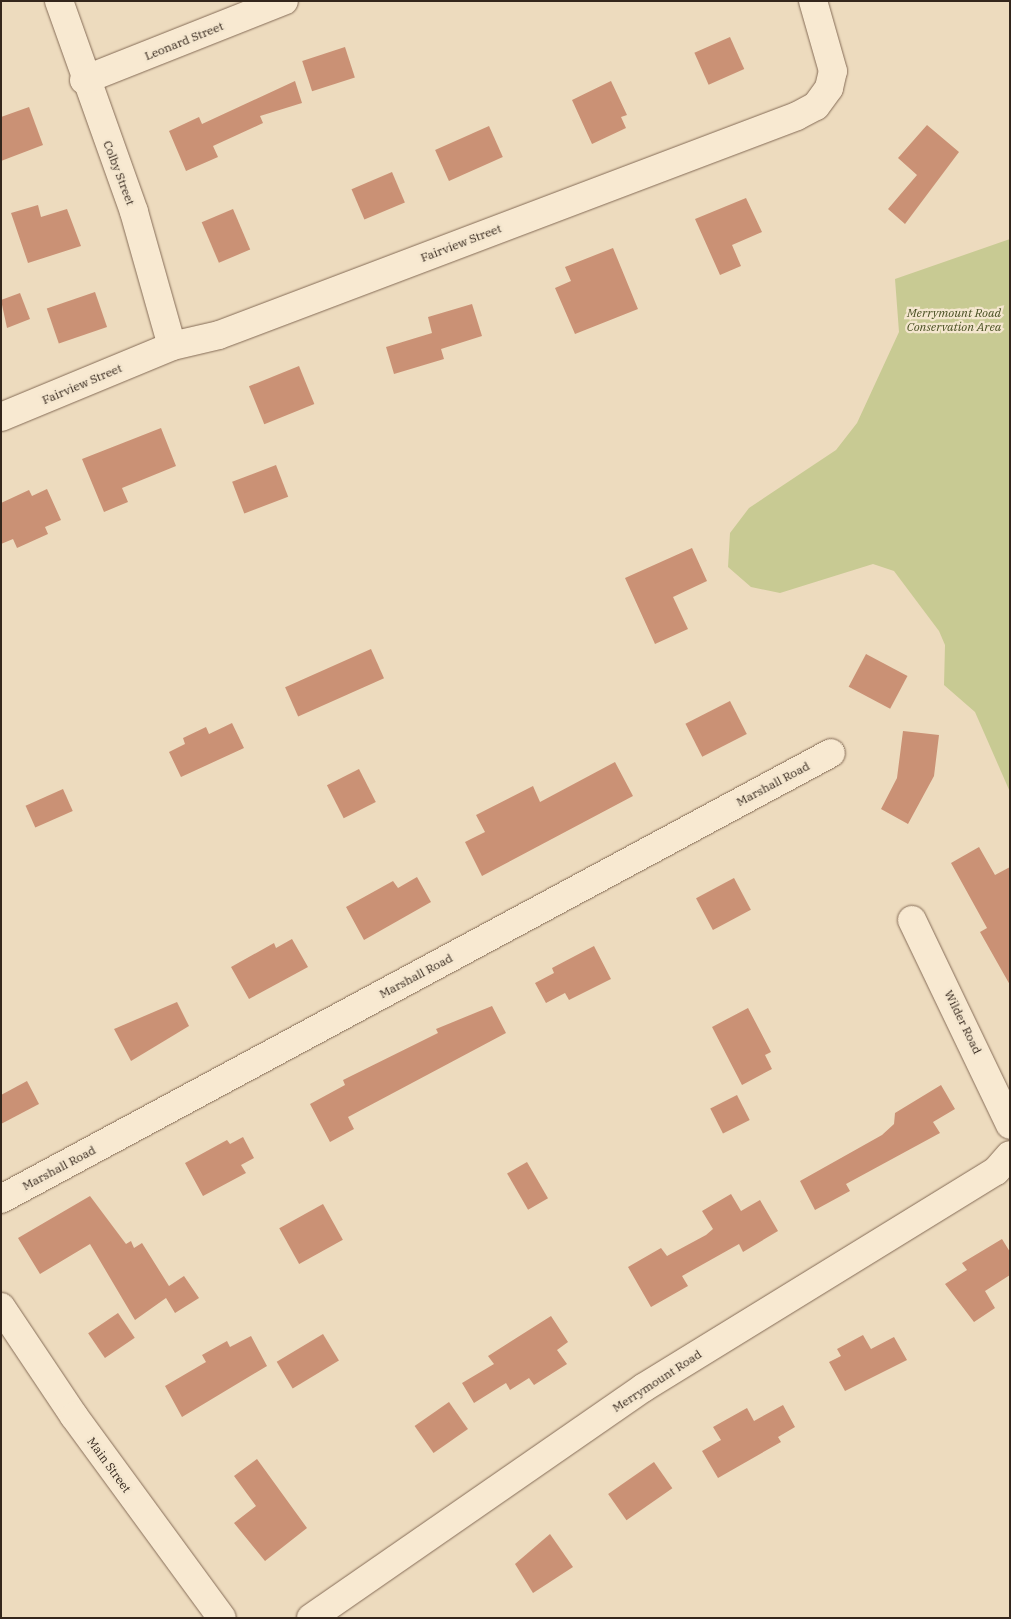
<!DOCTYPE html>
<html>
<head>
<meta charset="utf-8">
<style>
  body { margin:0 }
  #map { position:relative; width:1011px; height:1619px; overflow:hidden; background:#eddbbe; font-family:"IBM Plex Serif",serif }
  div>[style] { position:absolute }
  .green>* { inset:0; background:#c8ca93 }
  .building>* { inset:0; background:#ca9175; transform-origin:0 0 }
  .roads { filter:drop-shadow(0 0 1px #856c57) drop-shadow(0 0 1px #856c57) }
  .street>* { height:28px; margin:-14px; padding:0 14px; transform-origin:14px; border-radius:14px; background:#f8e9d1 }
  .secondary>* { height:28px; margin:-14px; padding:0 14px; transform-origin:14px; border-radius:14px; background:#f8e9d1 }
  span { translate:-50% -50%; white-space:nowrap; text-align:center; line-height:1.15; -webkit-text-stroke:4.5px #f4e6ce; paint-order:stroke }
  .street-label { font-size:12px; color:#34261c }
  .park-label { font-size:12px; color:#495023; font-style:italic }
  .frame { position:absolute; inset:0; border:2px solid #34261c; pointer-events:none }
</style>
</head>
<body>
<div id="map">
  <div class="green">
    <i style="clip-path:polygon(1010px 239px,1010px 792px,975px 712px,944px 685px,945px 645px,939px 631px,894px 571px,873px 564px,780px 593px,751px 587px,728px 567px,730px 533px,749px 508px,836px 450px,857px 423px,899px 332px,895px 279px)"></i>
  </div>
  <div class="building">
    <i style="left:730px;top:37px;width:35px;height:39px;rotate:66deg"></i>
    <i style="left:345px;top:47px;width:32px;height:45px;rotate:72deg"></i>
    <i style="clip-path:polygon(295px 81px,302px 103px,260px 116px,263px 123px,213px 146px,218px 157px,186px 171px,169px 131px,199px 117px,202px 124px)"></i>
    <i style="clip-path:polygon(611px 81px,627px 115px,621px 117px,626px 128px,592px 144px,572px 100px)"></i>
    <i style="clip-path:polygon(29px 107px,43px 145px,1px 161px,1px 117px)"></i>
    <i style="clip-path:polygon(927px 125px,959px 152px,905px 224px,888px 209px,917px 175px,898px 158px)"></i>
    <i style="left:489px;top:126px;width:34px;height:59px;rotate:66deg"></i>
    <i style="left:392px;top:172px;width:33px;height:44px;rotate:67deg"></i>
    <i style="clip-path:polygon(746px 198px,762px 232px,732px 245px,741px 266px,720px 275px,695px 219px)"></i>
    <i style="clip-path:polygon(38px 205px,41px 217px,67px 209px,81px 246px,28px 263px,11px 213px)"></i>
    <i style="left:233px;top:209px;width:44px;height:34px;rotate:67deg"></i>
    <i style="clip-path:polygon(613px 248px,638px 309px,575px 334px,555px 288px,571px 281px,565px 267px)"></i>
    <i style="left:95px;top:292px;width:37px;height:51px;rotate:71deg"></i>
    <i style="clip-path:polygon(20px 293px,30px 319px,7px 328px,1px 300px)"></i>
    <i style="clip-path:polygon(472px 304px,482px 336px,441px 349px,444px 359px,394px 374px,386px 347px,432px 333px,428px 317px)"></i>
    <i style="left:299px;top:366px;width:41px;height:54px;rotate:68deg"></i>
    <i style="clip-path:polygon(161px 428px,176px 466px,122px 488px,128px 502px,104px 512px,82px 459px)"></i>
    <i style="left:276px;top:465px;width:34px;height:47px;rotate:69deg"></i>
    <i style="clip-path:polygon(47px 489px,61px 520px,45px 527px,48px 534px,17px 548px,13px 539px,1px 544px,1px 503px,29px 490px,32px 496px)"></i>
    <i style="clip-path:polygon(692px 548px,707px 581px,673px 597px,688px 629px,655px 644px,625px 578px)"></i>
    <i style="left:371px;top:649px;width:32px;height:94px;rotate:66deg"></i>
    <i style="left:866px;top:654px;width:47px;height:37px;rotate:28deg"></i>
    <i style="left:730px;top:701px;width:37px;height:50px;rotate:63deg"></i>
    <i style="clip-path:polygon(232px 723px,244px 748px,181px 777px,169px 752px,185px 744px,183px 738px,206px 727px,209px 734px)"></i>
    <i style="clip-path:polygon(903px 731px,939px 735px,934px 776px,908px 824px,881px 809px,897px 778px)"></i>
    <i style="clip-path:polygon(615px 762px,633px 796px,482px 876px,465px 842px,485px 832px,476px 815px,533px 786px,540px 802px)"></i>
    <i style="left:359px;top:769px;width:37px;height:36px;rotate:63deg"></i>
    <i style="left:63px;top:789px;width:24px;height:41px;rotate:66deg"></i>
    <i style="clip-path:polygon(979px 847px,995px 875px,1010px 867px,1010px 985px,980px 932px,987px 928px,951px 863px)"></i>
    <i style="clip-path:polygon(417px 877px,431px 902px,364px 940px,346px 907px,393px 881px,398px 888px)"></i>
    <i style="left:734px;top:878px;width:36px;height:43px;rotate:62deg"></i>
    <i style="clip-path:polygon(292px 939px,308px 967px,249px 999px,231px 967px,274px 943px,276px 948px)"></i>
    <i style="clip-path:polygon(594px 946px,611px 979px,569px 1000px,565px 993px,546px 1003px,535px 983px,554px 973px,552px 968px)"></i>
    <i style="clip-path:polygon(177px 1002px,189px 1026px,131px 1061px,114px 1029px)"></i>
    <i style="clip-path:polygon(492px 1006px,506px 1033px,348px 1117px,354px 1129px,330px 1142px,310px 1104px,345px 1085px,343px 1080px,438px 1033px,436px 1029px)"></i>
    <i style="clip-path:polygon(748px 1008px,771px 1052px,765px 1055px,772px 1069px,742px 1085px,712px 1027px)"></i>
    <i style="clip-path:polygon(27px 1081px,39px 1104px,1px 1124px,1px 1095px)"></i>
    <i style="clip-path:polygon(941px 1085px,955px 1109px,933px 1122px,940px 1133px,846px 1184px,850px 1191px,815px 1210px,800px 1181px,882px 1135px,894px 1124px,895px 1113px)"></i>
    <i style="left:737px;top:1095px;width:28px;height:30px;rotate:63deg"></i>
    <i style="clip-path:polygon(243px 1137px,254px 1158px,241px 1165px,246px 1173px,203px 1196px,185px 1163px,227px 1140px,230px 1144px)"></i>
    <i style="left:527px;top:1162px;width:42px;height:23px;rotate:60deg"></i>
    <i style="clip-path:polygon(731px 1194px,741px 1211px,760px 1200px,778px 1231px,743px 1252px,739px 1244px,682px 1276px,688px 1286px,651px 1307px,628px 1267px,661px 1248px,667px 1256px,706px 1235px,713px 1229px,702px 1211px)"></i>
    <i style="clip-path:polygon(90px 1196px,126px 1244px,131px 1241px,134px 1248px,142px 1243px,169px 1286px,184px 1276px,199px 1298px,175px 1313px,166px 1298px,135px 1320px,90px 1244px,40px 1274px,18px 1238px)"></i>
    <i style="left:323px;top:1204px;width:41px;height:50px;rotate:61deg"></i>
    <i style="clip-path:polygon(1002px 1239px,1010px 1252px,1010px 1275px,985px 1291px,995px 1308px,974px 1322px,945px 1284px,967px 1270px,962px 1263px)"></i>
    <i style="left:118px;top:1313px;width:30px;height:36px;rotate:56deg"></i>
    <i style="clip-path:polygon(551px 1316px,568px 1342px,557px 1350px,567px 1364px,534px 1385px,529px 1378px,510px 1390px,506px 1383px,474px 1403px,462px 1383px,494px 1364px,488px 1356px)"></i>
    <i style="left:323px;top:1334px;width:31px;height:54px;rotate:59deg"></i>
    <i style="clip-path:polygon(863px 1335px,871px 1349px,894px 1337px,907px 1360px,845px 1391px,829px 1362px,841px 1356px,837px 1349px)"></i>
    <i style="clip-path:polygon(251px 1336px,267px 1366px,182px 1417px,165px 1386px,206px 1362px,202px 1355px,227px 1341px,230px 1347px)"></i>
    <i style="left:449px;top:1402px;width:33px;height:42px;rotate:55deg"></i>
    <i style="clip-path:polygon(783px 1405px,795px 1427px,778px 1437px,781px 1442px,718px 1478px,702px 1451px,721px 1440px,713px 1427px,747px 1408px,754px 1421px)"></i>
    <i style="clip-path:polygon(257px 1459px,307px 1528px,265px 1561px,234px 1523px,256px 1506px,234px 1476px)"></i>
    <i style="left:654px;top:1462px;width:32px;height:56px;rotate:55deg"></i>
    <i style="clip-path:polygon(550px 1534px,573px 1567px,533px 1593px,515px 1564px)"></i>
  </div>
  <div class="roads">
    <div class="street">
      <i style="left:59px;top:1px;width:224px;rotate:70.4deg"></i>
      <i style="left:134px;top:212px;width:139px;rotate:74.2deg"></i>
      <i style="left:84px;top:80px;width:215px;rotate:-21.6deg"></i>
      <i style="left:1px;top:417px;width:185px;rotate:-22.5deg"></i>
      <i style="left:172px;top:346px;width:48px;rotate:-13.2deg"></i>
      <i style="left:219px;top:335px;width:618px;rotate:-20.75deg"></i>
      <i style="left:797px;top:116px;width:21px;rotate:-28deg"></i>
      <i style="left:816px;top:106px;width:22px;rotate:-54deg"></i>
      <i style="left:829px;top:88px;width:17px;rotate:-77deg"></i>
      <i style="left:833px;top:71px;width:73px;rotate:-105.9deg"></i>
      <i style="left:912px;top:920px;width:227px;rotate:64.4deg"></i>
      <i style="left:1px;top:1199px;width:942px;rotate:-28.25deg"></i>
      <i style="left:311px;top:1618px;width:404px;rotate:-34.7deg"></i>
      <i style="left:643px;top:1388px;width:414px;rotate:-31.6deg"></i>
      <i style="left:996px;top:1171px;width:21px;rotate:-49deg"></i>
    </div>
    <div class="secondary">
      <i style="left:1px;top:1307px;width:131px;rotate:56.2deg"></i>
      <i style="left:74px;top:1416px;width:250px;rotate:53.8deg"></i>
    </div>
  </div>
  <div class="street-label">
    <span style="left:184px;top:41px;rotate:-22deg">Leonard Street</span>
    <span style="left:119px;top:173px;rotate:69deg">Colby Street</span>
    <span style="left:461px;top:243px;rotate:-21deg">Fairview Street</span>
    <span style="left:82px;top:384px;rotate:-23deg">Fairview Street</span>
    <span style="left:773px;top:784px;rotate:-28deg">Marshall Road</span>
    <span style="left:416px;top:976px;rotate:-28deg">Marshall Road</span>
    <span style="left:963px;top:1022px;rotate:64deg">Wilder Road</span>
    <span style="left:59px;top:1168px;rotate:-28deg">Marshall Road</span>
    <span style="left:657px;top:1381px;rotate:-33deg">Merrymount Road</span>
    <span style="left:109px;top:1465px;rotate:54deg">Main Street</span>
  </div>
  <div class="park-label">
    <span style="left:954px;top:320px">Merrymount Road<br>Conservation Area</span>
  </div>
  <div class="frame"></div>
</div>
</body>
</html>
